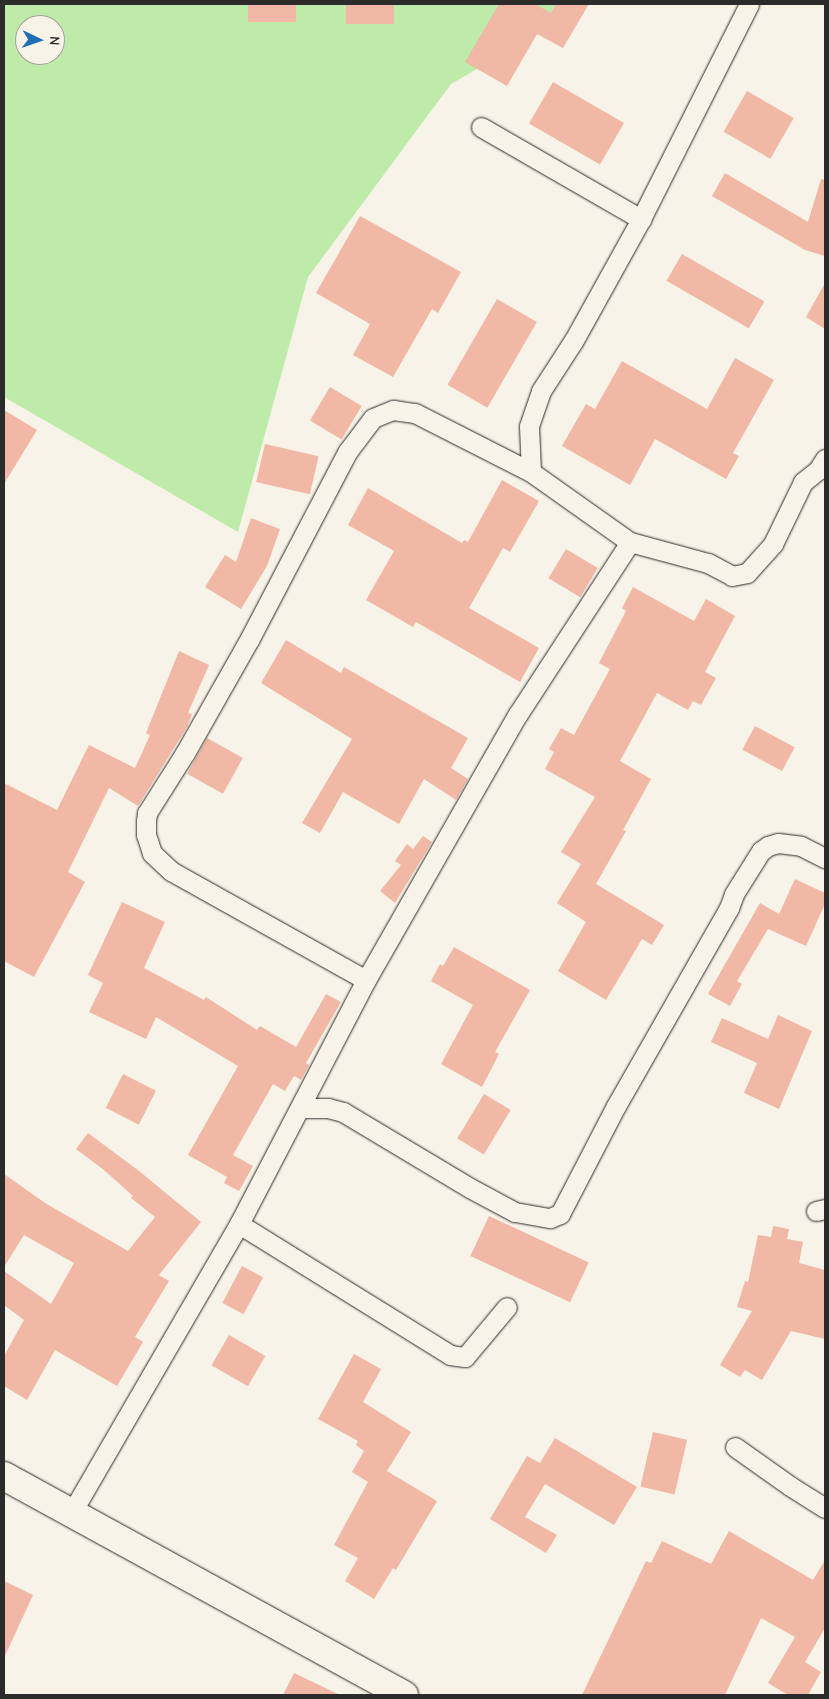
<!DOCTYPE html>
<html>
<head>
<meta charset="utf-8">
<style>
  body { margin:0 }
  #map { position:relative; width:829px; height:1699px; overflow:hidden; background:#f7f3e8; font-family:"Comic Neue",sans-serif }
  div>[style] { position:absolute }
  .green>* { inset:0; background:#beeba9 }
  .building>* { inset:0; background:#f0b8a5; transform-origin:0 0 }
  .roads { filter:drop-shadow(0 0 1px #2b2b2b) drop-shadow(0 0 1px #2b2b2b) }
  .street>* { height:19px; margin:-9.5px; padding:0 9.5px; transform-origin:9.5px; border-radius:9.5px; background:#f7f3e8 }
  .secondary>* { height:28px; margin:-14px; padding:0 14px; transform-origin:14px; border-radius:14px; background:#f7f3e8 }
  span { translate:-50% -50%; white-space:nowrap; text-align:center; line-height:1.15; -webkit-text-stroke:4px #f7f3e8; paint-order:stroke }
  .frame { position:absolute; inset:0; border:5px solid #2b2b2b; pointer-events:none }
  .north { position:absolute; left:15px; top:15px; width:50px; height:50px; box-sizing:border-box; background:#f7f3e8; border:1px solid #a5a39c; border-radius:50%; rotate:93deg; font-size:14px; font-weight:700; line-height:20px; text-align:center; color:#2b2b2b }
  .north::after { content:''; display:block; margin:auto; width:18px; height:22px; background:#1f6fb2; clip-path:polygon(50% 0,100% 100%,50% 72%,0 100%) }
</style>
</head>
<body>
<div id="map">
  <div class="green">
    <i style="clip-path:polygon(evenodd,4px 4px,560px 4px,545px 30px,451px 84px,308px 277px,238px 532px,4px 397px,4px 4px,25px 25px,55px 25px,55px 55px,25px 55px,25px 25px)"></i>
  </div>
  <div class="building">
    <i style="left:248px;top:4px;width:48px;height:18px"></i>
    <i style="left:346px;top:4px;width:48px;height:20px"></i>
    <i style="clip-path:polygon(499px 4px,535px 4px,551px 13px,556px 4px,589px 4px,563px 48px,537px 34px,507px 86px,465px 62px)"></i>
    <i style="left:553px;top:82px;width:82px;height:48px;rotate:30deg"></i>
    <i style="left:747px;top:91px;width:54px;height:47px;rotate:30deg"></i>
    <i style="clip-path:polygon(725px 173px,808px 222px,821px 179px,825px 180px,825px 256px,805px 250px,712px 196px)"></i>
    <i style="clip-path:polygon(360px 216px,461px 272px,438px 313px,432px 309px,393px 377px,353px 355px,370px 324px,316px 293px)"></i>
    <i style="left:682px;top:254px;width:95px;height:31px;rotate:30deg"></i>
    <i style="clip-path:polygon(825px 283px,825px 329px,806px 317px)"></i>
    <i style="left:497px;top:299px;width:46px;height:99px;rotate:30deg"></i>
    <i style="clip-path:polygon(735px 358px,774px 380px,733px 453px,739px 456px,726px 479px,655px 439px,630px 485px,562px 446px,586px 404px,595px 409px,622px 361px,707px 409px)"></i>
    <i style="left:330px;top:387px;width:37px;height:39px;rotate:31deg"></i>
    <i style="clip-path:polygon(4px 410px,37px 430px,4px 484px)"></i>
    <i style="left:265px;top:444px;width:55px;height:39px;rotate:13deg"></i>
    <i style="clip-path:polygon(502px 480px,539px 501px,510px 552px,503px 548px,469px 608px,539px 648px,520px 682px,416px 622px,413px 627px,366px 600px,394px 551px,348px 525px,368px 488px,462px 543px,464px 540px,468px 542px)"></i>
    <i style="clip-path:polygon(251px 518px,280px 529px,267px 566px,241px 609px,205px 587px,225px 555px,236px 562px)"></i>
    <i style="left:566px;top:549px;width:37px;height:34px;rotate:31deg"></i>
    <i style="clip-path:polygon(633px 587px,694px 621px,706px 599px,735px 616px,705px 672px,716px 678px,701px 705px,693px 701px,688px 710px,657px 693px,620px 761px,651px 779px,623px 830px,626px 831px,596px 884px,664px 925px,652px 945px,642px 939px,606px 1000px,558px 971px,586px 922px,557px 903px,581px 864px,561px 852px,595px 797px,545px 769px,554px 752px,549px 749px,561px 728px,574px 735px,610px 669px,599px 663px,626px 611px,622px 608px)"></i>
    <i style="clip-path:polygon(286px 640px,341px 673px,344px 667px,468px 738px,451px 768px,468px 779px,456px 800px,424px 779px,399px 824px,343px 792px,320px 833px,302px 823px,352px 739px,261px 683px)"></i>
    <i style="clip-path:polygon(179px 651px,209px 665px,188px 713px,192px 714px,187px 727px,138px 806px,109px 788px,68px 872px,85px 882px,34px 977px,4px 961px,4px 783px,57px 810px,89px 745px,135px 768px,150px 735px,146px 733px)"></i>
    <i style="left:755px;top:726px;width:45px;height:27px;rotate:28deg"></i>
    <i style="left:207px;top:738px;width:41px;height:41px;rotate:29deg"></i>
    <i style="clip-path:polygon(423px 836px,432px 842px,395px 903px,380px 891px,401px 865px,395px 861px,407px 844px,413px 849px)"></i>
    <i style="clip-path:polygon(795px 879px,825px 893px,825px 904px,806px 946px,768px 929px,737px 981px,742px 984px,730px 1006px,708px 994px,760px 903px,779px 914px)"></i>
    <i style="clip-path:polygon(122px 902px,165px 922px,144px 968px,204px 1000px,206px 997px,257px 1030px,260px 1026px,296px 1047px,326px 994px,341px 1002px,306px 1063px,309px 1065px,301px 1080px,294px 1076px,285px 1091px,273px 1084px,233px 1155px,253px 1166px,239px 1191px,224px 1183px,227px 1177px,188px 1155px,238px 1066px,156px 1017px,146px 1039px,89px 1012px,103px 983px,88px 975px)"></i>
    <i style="clip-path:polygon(454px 947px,530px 990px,495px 1052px,499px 1054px,482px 1087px,441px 1064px,473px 1005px,431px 981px,440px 964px,443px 966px)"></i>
    <i style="clip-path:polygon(778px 1015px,812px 1031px,779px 1109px,744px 1093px,757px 1063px,711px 1042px,722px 1018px,768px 1039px)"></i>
    <i style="left:123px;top:1074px;width:37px;height:38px;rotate:27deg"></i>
    <i style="left:484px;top:1094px;width:31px;height:52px;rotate:31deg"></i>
    <i style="clip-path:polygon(88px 1133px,139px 1171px,201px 1222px,159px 1275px,169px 1281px,135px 1337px,143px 1342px,117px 1386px,55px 1350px,27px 1400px,4px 1386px,4px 1356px,24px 1320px,4px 1305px,4px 1271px,51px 1304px,74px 1263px,24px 1235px,4px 1267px,4px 1174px,45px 1203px,128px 1251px,155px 1217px,131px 1198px,133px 1196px,104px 1170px,76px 1149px)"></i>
    <i style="left:489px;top:1216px;width:110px;height:44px;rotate:25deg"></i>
    <i style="clip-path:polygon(773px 1226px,789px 1229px,787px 1239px,803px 1242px,799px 1263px,825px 1270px,825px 1339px,791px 1331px,762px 1380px,745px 1370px,740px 1377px,720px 1365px,752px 1311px,737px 1307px,745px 1281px,748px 1282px,758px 1235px,771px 1237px)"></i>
    <i style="left:242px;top:1266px;width:24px;height:42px;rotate:28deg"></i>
    <i style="left:229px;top:1335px;width:42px;height:35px;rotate:30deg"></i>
    <i style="clip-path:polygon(354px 1354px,381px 1369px,363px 1402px,411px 1432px,387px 1471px,437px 1501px,396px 1570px,393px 1568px,374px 1599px,345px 1581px,358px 1558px,334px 1545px,368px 1482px,352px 1472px,364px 1451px,356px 1445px,358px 1441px,318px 1419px)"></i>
    <i style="left:653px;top:1432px;width:35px;height:56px;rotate:13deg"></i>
    <i style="clip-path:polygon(555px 1438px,637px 1487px,614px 1525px,545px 1484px,525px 1517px,557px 1535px,546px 1553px,490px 1519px,527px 1456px,540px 1463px)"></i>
    <i style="clip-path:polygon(729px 1531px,813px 1580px,825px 1560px,825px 1628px,805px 1662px,821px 1672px,808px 1695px,788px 1695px,768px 1683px,795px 1637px,761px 1618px,725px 1695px,582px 1695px,646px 1561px,651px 1563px,662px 1541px,711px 1564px)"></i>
    <i style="clip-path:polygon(4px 1581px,33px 1595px,4px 1658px)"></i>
    <i style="clip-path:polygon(294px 1673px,340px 1695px,283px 1695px)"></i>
  </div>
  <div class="roads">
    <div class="street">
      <i style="left:481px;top:127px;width:185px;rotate:29.9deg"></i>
      <i style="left:531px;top:472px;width:46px;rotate:-92.5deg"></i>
      <i style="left:529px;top:426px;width:37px;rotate:-71deg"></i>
      <i style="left:541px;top:391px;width:61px;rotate:-57.1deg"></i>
      <i style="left:574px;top:340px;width:138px;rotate:-61deg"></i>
      <i style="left:641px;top:219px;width:241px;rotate:-63.3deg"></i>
      <i style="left:366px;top:980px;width:223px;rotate:-150.8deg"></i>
      <i style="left:171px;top:871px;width:26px;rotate:-137deg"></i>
      <i style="left:152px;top:853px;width:19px;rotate:-108deg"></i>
      <i style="left:146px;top:835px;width:14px;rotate:-90deg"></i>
      <i style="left:146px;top:821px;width:8px;rotate:-83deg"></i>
      <i style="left:147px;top:813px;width:71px;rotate:-57.7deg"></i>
      <i style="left:185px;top:753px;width:130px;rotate:-60.5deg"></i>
      <i style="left:249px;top:640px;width:213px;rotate:-62.4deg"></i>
      <i style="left:348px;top:451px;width:41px;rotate:-52.9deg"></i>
      <i style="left:373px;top:418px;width:22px;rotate:-22deg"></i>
      <i style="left:393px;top:410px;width:22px;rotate:8deg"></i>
      <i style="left:415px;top:413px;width:130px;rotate:27deg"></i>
      <i style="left:531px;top:472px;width:121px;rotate:35.3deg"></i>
      <i style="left:630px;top:542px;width:81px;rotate:15.1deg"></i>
      <i style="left:708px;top:563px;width:27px;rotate:28deg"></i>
      <i style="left:732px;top:576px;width:15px;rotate:-11deg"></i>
      <i style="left:747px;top:573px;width:39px;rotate:-48deg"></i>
      <i style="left:773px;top:544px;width:69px;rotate:-64.2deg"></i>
      <i style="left:803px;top:482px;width:19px;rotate:-39deg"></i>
      <i style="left:818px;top:470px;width:13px;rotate:-58deg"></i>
      <i style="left:301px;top:1108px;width:27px"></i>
      <i style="left:328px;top:1108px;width:16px;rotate:15deg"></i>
      <i style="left:343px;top:1112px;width:148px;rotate:30.9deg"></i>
      <i style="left:470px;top:1188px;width:51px;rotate:28.1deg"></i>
      <i style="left:515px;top:1212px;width:36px;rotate:10deg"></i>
      <i style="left:550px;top:1218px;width:11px;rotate:-22deg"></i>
      <i style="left:560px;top:1214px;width:122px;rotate:-62.6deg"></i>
      <i style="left:616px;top:1106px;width:228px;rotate:-60.3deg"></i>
      <i style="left:729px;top:908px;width:15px;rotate:-70deg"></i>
      <i style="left:734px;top:894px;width:51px;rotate:-57.9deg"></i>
      <i style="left:761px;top:851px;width:9px;rotate:-36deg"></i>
      <i style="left:768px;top:846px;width:10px;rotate:-17deg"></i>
      <i style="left:778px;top:843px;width:23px;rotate:7deg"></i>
      <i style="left:801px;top:846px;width:27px;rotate:27deg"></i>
      <i style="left:816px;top:1211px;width:9px;rotate:-13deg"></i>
      <i style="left:239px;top:1224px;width:248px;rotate:31.8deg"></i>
      <i style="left:450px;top:1355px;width:15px;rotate:8deg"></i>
      <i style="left:465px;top:1357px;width:65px;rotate:-50deg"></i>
      <i style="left:735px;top:1447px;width:67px;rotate:35.3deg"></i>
      <i style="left:790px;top:1486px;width:41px;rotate:32.2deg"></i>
      <i style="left:72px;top:1512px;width:333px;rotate:-59.9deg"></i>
      <i style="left:239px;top:1224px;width:275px;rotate:-62.5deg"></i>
      <i style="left:366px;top:980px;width:306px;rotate:-60.3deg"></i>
      <i style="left:518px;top:714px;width:205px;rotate:-56.9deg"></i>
    </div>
    <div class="secondary">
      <i style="left:4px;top:1476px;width:456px;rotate:28.7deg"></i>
    </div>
  </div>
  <div class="frame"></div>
  <div class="north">N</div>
</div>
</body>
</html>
